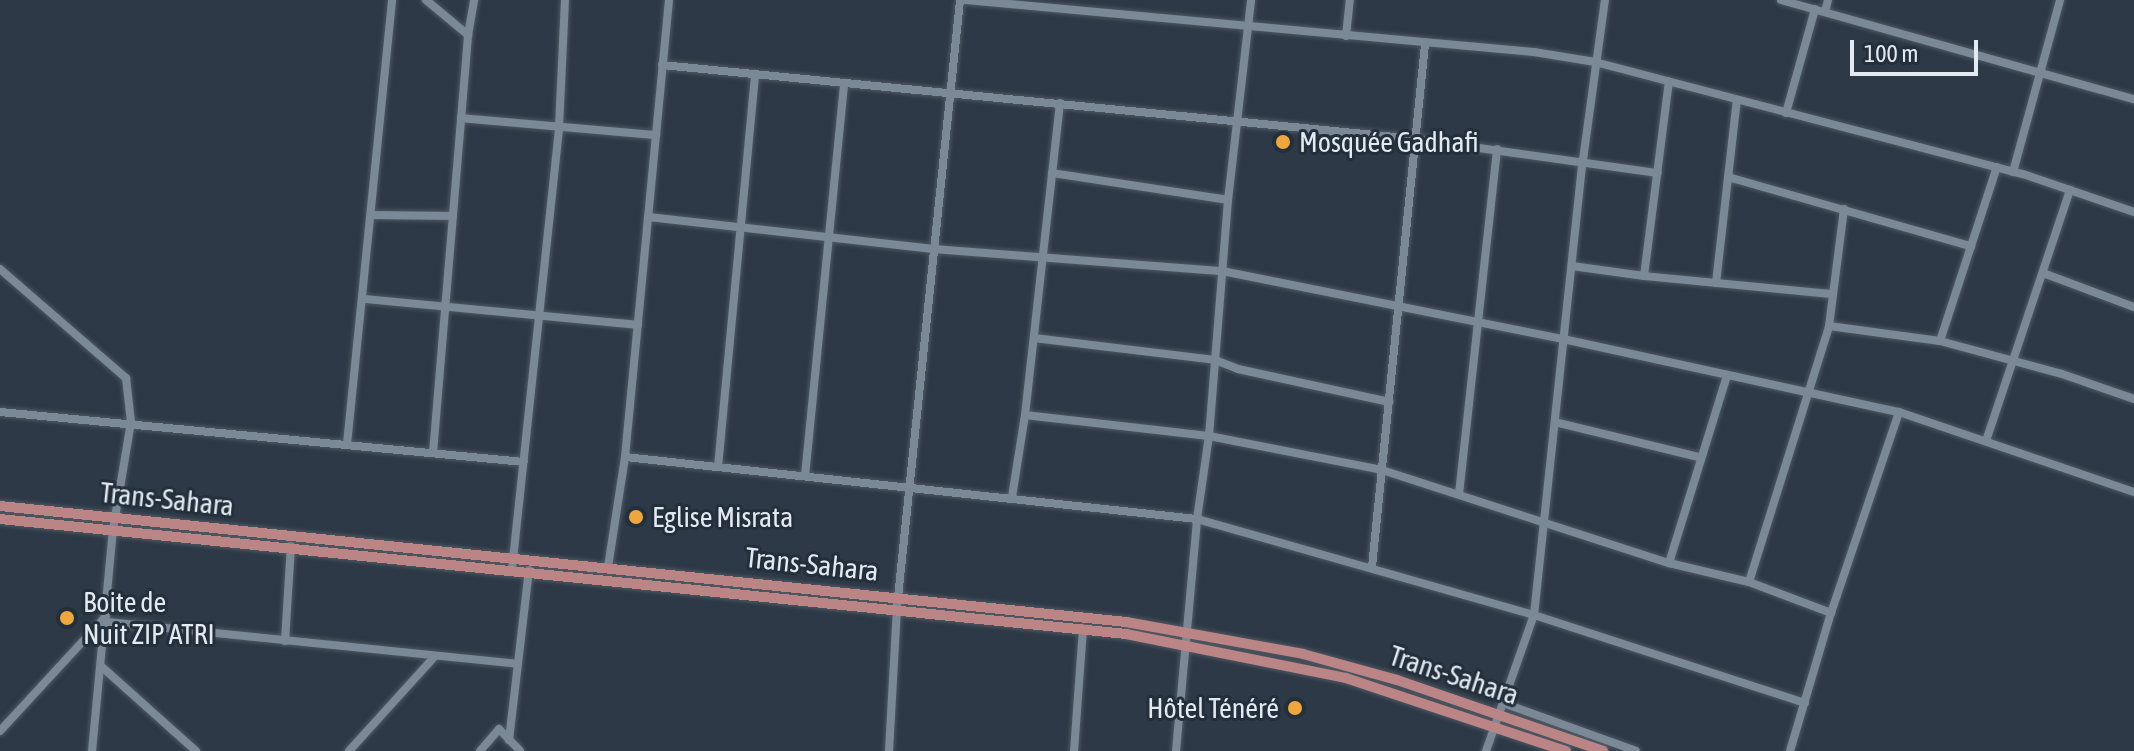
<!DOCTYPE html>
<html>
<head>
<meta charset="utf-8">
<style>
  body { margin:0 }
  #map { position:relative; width:2134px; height:751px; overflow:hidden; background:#2d3946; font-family:"Asap Condensed",sans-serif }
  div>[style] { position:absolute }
  .roads { filter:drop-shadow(0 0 2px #4e5863) drop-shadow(0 0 2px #4e5863) }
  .minor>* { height:8px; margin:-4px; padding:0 4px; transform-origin:4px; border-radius:4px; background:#7b8997 }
  .major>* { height:10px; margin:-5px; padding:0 5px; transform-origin:5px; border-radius:5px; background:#bb8586 }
  .dots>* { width:22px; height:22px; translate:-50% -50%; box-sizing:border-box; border:4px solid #232f3b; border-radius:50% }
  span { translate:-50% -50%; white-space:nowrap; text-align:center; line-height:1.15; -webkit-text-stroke:6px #232f3b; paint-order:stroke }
  .poi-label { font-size:28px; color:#e2e9f1 }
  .left { translate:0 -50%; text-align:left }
  .right { translate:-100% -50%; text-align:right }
  .street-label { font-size:28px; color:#e2e9f1 }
  .scale { position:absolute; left:1850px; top:40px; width:128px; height:36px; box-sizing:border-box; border:4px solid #e2e9f1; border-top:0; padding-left:10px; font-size:24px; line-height:28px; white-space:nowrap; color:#e2e9f1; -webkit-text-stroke:6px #232f3b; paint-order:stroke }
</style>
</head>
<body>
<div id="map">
  <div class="roads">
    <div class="minor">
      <i style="left:426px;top:0;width:55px;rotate:39.8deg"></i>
      <i style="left:966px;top:0;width:570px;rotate:5.23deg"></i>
      <i style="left:1534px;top:52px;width:62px;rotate:9.3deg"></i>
      <i style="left:1595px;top:62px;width:442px;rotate:14.7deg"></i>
      <i style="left:2023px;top:174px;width:117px;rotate:18.9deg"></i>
      <i style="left:1781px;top:0;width:367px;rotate:15.7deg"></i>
      <i style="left:1825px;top:12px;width:12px;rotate:-76deg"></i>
      <i style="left:1346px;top:36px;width:36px;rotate:-84deg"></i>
      <i style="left:662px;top:65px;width:757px;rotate:5.61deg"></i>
      <i style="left:1415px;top:139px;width:245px;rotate:8deg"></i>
      <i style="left:1786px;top:113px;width:108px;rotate:-74.4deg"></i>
      <i style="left:461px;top:118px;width:196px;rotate:5deg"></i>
      <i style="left:2013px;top:172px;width:178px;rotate:-74.7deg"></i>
      <i style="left:1052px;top:173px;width:178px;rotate:8.7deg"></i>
      <i style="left:1728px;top:177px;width:253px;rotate:15.9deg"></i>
      <i style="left:373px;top:215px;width:80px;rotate:0.7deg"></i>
      <i style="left:648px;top:217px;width:288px;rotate:6.4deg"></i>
      <i style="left:934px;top:249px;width:289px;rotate:4.4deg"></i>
      <i style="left:1222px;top:271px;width:348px;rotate:11.3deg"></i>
      <i style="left:1563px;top:339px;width:344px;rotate:12.3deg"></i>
      <i style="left:1899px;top:412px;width:248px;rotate:18.8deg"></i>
      <i style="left:1572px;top:266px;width:73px;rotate:7.9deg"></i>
      <i style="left:1644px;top:276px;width:189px;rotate:5.5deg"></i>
      <i style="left:0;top:269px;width:167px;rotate:40.9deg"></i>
      <i style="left:126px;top:378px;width:44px;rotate:83.5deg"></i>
      <i style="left:131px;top:422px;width:109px;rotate:99.5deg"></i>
      <i style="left:113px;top:529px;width:223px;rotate:95.4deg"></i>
      <i style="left:2043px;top:273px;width:97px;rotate:20.5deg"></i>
      <i style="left:1644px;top:276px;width:196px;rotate:-82.7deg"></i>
      <i style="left:1716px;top:283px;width:184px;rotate:-83.5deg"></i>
      <i style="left:365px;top:299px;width:274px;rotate:5.4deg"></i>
      <i style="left:1829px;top:326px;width:112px;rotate:7.7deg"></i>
      <i style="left:1940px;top:341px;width:126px;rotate:15.1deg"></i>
      <i style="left:2062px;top:374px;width:76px;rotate:19.1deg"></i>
      <i style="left:1034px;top:338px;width:182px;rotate:6.9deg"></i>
      <i style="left:1215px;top:360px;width:25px;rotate:21deg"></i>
      <i style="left:1238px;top:369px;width:155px;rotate:12.3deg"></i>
      <i style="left:1940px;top:341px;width:183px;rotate:-71.9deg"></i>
      <i style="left:0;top:412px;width:526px;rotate:5.45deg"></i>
      <i style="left:1025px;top:415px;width:185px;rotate:6.5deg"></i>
      <i style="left:1209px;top:436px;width:176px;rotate:11.1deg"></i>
      <i style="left:1382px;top:470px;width:302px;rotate:18deg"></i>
      <i style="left:1669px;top:563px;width:82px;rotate:13.4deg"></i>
      <i style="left:1749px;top:582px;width:88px;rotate:20.7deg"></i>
      <i style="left:1555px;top:422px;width:148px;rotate:13.7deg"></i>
      <i style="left:1986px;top:441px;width:265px;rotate:-71.5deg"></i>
      <i style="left:347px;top:444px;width:446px;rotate:-84.2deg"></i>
      <i style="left:433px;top:453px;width:419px;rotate:-85.2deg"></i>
      <i style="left:468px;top:35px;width:36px;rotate:-80deg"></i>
      <i style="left:625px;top:457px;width:575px;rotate:6.19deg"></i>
      <i style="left:1197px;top:519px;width:350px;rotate:15.9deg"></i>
      <i style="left:1534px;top:615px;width:285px;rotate:18deg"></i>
      <i style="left:718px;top:467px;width:395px;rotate:-84.6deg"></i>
      <i style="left:805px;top:476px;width:395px;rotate:-84.3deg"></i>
      <i style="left:1459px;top:494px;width:347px;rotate:-83.7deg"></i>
      <i style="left:1012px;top:497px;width:83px;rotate:-81deg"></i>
      <i style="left:1025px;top:415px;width:314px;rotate:-83.6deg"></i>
      <i style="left:1669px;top:563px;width:196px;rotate:-72.8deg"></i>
      <i style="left:608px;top:567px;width:111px;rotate:-81.2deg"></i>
      <i style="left:625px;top:457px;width:459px;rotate:-84.5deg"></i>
      <i style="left:1372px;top:567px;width:526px;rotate:-84.21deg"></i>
      <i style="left:512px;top:569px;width:444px;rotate:-83.9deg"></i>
      <i style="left:559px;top:127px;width:127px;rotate:-87.3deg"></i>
      <i style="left:1749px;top:582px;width:268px;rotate:-72.6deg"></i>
      <i style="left:1829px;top:326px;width:118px;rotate:-82.7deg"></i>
      <i style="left:106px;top:622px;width:413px;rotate:5.8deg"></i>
      <i style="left:285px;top:641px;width:95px;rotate:-86.4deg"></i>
      <i style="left:102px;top:667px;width:126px;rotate:41.8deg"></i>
      <i style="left:1503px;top:703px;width:141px;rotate:19.8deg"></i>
      <i style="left:0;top:731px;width:156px;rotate:-47.3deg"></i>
      <i style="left:509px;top:740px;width:171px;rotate:-83.3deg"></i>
      <i style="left:349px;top:751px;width:128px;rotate:-47.8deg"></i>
      <i style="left:480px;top:751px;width:29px;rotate:-49deg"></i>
      <i style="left:499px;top:729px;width:30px;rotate:46deg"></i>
      <i style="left:889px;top:751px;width:144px;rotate:-86.8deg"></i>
      <i style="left:897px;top:607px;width:610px;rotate:-84.07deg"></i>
      <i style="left:1074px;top:751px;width:123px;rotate:-85.8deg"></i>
      <i style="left:1176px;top:751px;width:233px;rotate:-84.8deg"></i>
      <i style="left:1197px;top:519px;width:84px;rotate:-81.8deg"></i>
      <i style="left:1209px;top:436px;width:237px;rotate:-85.4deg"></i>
      <i style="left:1228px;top:200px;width:201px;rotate:-83.4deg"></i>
      <i style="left:1486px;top:751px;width:144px;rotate:-70.6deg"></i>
      <i style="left:1534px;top:615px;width:458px;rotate:-83.9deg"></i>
      <i style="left:1583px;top:160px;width:162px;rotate:-82.2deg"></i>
      <i style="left:1790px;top:751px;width:144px;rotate:-73.5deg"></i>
      <i style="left:1831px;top:613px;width:212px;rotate:-71.3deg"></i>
    </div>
    <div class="major">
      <i style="left:0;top:506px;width:1132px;rotate:5.88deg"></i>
      <i style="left:1126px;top:622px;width:180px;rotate:10.2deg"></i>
      <i style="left:1303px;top:654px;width:98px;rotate:15.5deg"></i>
      <i style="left:1397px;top:680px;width:218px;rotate:19deg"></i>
      <i style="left:0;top:519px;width:1132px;rotate:5.83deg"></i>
      <i style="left:1126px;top:634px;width:224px;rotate:11.3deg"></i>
      <i style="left:1346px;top:678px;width:232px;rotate:18.4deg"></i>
    </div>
  </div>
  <div class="dots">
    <i style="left:1283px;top:142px;background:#efa73d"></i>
    <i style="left:636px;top:517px;background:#efa73d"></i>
    <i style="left:67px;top:618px;background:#efa73d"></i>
    <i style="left:1295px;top:708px;background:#efa73d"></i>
  </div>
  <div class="poi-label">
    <span class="left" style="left:1299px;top:142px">Mosquée Gadhafi</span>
    <span class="left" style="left:652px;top:517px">Eglise Misrata</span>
    <span class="left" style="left:83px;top:618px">Boite de<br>Nuit ZIP ATRI</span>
    <span class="right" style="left:1279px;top:708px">Hôtel Ténéré</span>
  </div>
  <div class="street-label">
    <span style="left:167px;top:499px;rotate:6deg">Trans-Sahara</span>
    <span style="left:812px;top:564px;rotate:6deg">Trans-Sahara</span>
    <span style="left:1454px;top:675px;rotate:18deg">Trans-Sahara</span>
  </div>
  <div class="scale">100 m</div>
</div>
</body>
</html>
